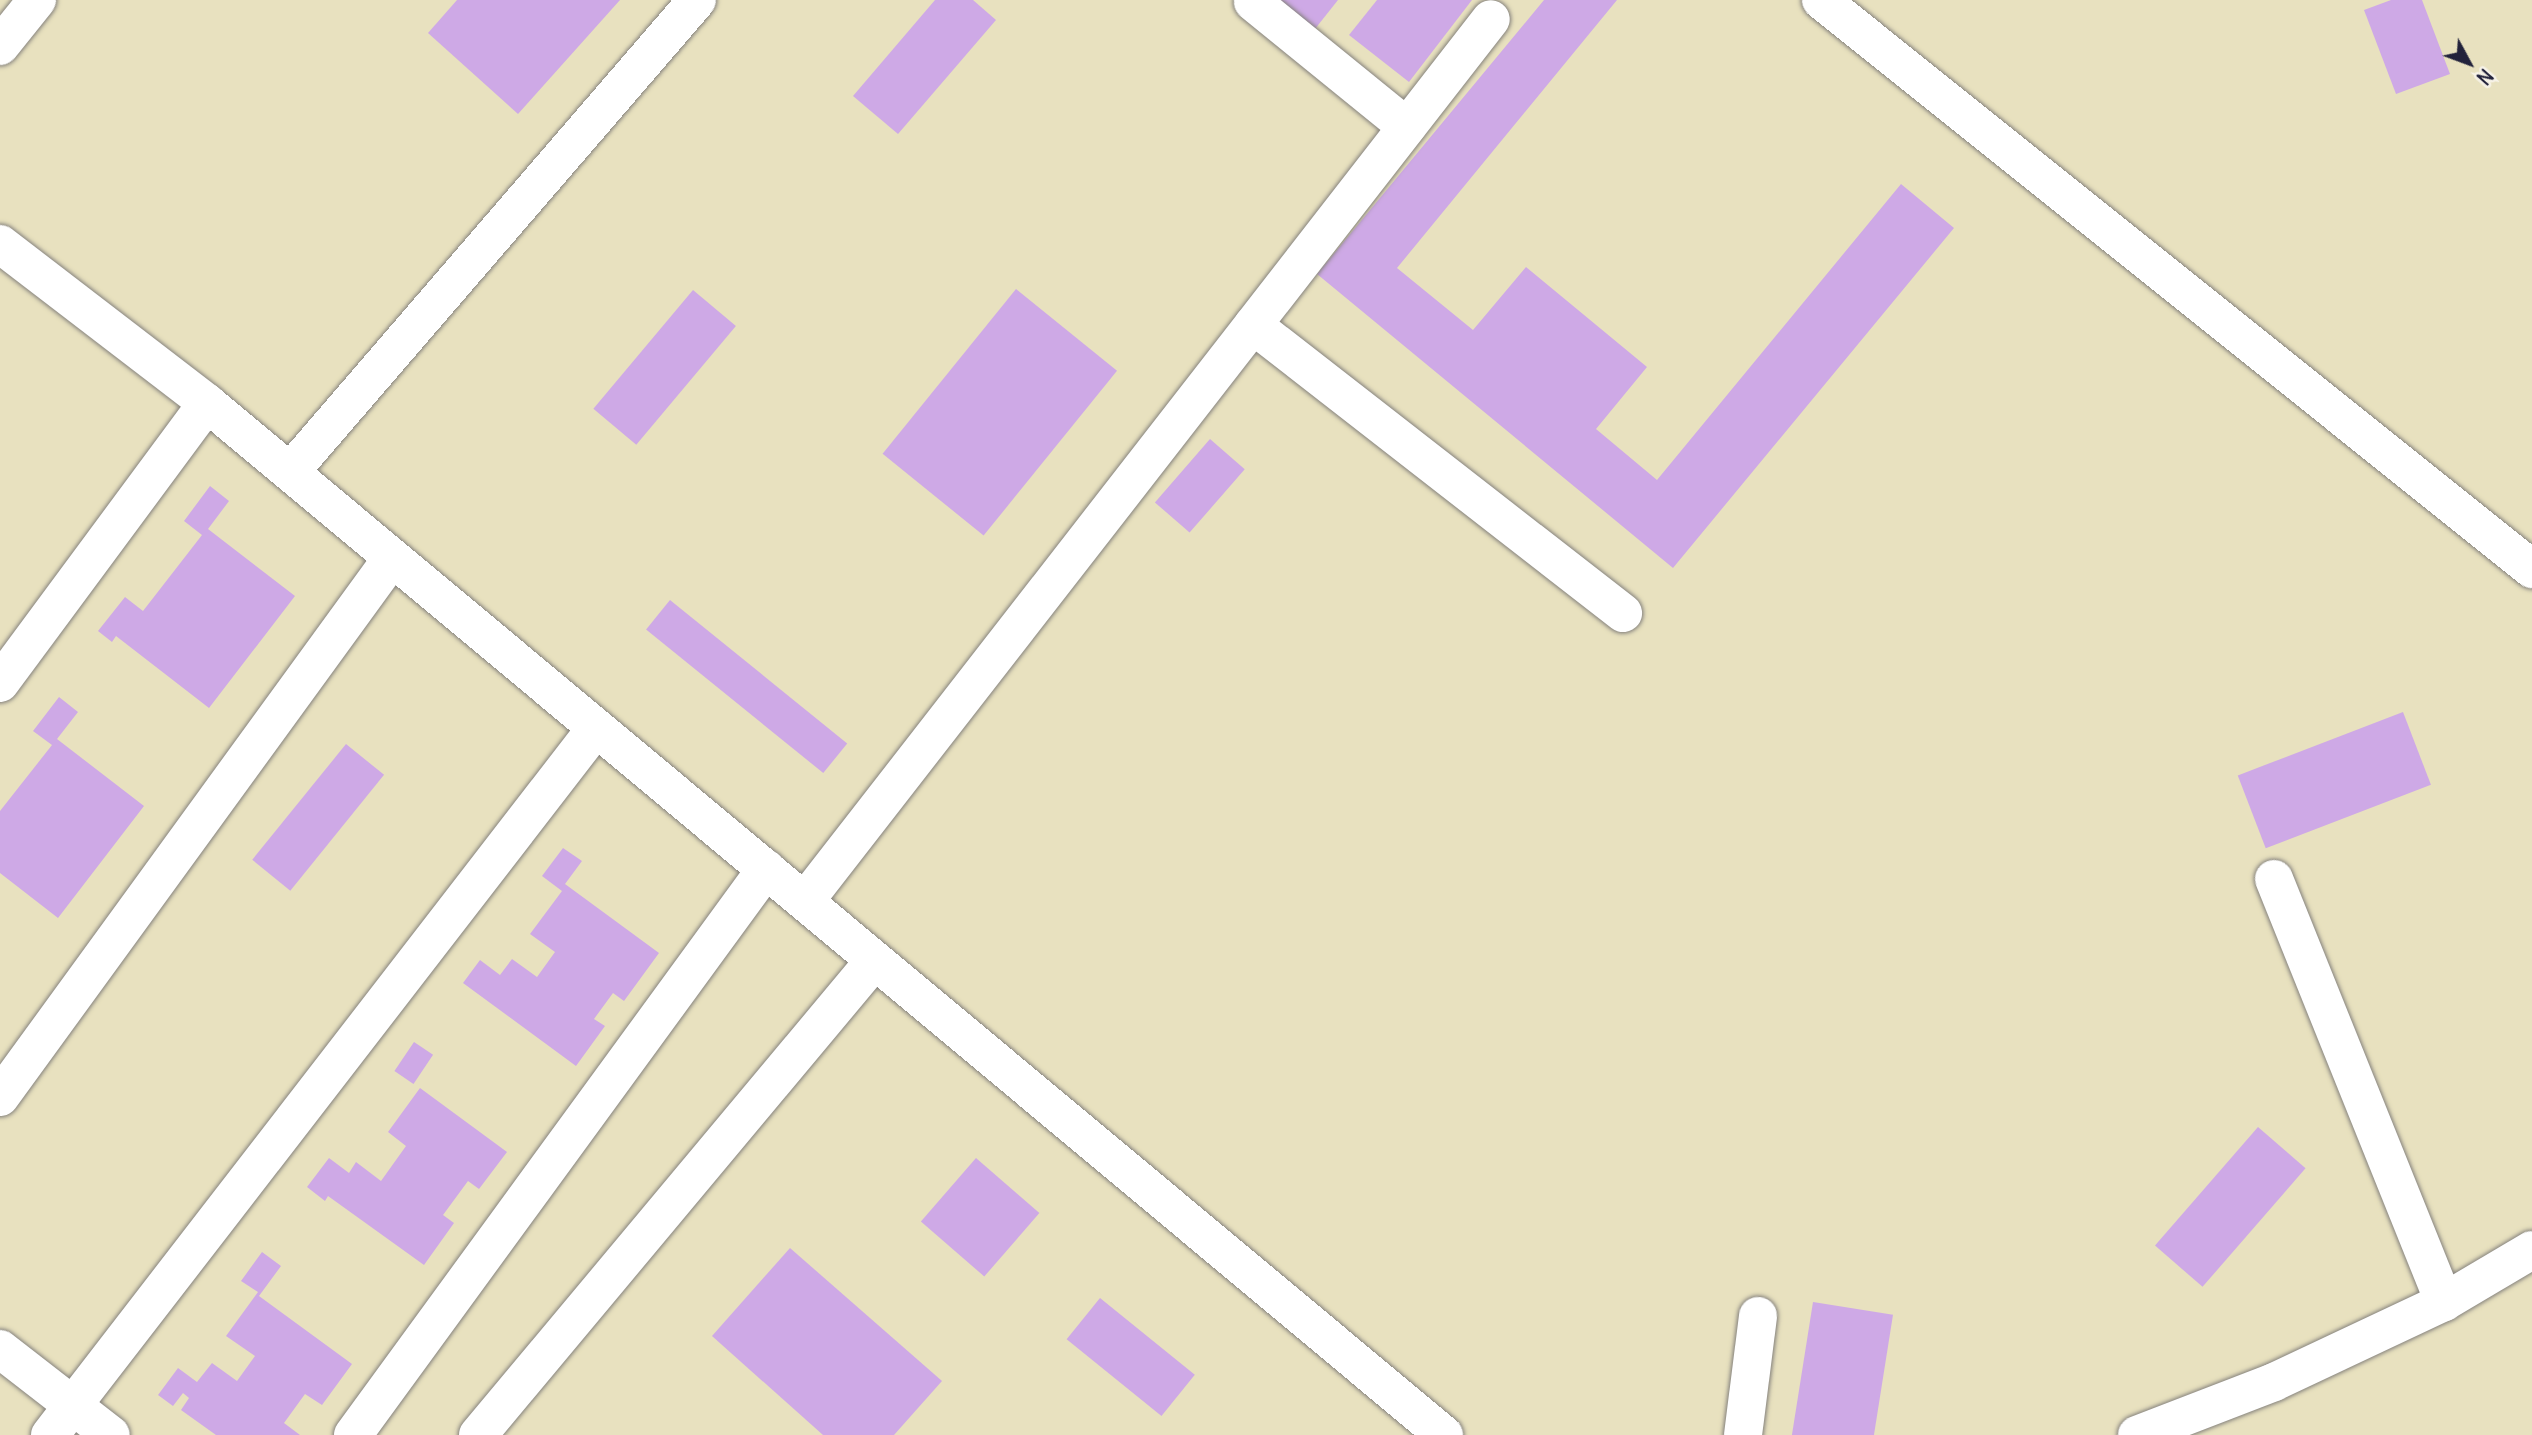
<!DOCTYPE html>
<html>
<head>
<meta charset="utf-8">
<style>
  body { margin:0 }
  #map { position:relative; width:2532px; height:1435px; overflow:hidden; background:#e8e1bf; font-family:Delius,sans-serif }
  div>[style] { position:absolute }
  .building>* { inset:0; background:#cea9e6; transform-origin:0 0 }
  .roads { filter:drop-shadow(0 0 2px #85827d) drop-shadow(0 0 2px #85827d) }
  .minor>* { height:38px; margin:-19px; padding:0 19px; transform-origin:19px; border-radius:19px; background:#fff }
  span { translate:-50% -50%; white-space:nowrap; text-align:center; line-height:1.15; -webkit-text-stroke:6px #f7f3e8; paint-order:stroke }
  .north { position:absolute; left:2434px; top:28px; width:70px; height:70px; -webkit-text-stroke:5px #f7f3e8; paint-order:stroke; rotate:131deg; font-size:19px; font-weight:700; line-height:28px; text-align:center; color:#22223b }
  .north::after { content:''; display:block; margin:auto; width:24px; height:32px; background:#22223b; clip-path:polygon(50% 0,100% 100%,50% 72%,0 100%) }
</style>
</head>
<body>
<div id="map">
  <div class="building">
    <i style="clip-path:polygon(457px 0,620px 0,518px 114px,428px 33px)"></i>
    <i style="clip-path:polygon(935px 0,973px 0,996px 20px,898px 134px,853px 96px)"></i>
    <i style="clip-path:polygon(1268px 0,1338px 0,1311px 34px)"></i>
    <i style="clip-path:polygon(1377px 0,1472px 0,1409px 82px,1349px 35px)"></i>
    <i style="clip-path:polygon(1544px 0,1617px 0,1397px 268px,1473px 330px,1526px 267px,1647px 367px,1596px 429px,1657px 480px,1901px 184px,1954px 228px,1673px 568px,1317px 274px)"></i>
    <i style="clip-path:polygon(2391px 0,2422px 0,2450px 74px,2396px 94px,2364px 10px)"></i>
    <i style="left:1016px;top:289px;width:130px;height:212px;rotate:39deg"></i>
    <i style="left:693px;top:290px;width:56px;height:155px;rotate:40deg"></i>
    <i style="left:1210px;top:439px;width:46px;height:84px;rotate:41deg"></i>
    <i style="clip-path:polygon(210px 486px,229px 501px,208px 529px,295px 596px,209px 708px,116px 636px,112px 642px,98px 631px,125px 597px,143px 611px,202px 535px,184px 521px)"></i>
    <i style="left:670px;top:600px;width:228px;height:38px;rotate:39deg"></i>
    <i style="clip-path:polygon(59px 697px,78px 712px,57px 739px,144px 806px,58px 918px,0 873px,0 811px,52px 745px,33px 731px)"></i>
    <i style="left:2403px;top:712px;width:78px;height:177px;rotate:69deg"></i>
    <i style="left:346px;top:744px;width:49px;height:149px;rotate:39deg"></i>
    <i style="clip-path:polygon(563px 848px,582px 861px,565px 884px,659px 953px,624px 1001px,613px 993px,594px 1019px,605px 1026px,576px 1066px,463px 983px,480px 960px,500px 975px,512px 959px,537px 977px,555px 952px,530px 934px,562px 891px,542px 876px)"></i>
    <i style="left:414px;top:1042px;width:23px;height:35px;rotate:34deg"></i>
    <i style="clip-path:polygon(420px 1088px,507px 1152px,479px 1189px,468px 1181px,443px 1215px,454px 1223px,424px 1265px,328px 1196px,325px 1201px,307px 1187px,329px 1158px,349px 1173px,356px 1162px,381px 1181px,406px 1146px,388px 1132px)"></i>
    <i style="left:2258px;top:1127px;width:63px;height:157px;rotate:41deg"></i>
    <i style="left:976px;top:1158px;width:84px;height:84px;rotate:41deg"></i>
    <i style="clip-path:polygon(790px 1248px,942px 1381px,894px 1435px,823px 1435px,712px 1336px)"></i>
    <i style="clip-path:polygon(262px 1252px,281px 1266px,259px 1296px,352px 1364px,322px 1405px,305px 1394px,284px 1423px,300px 1435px,216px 1435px,181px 1410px,189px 1398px,183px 1393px,173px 1406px,158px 1395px,178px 1368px,197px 1382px,212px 1363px,237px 1381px,255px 1356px,226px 1336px,258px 1292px,241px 1281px)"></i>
    <i style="left:1100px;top:1298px;width:122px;height:53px;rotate:39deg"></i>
    <i style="left:1813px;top:1302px;width:81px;height:135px;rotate:9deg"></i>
  </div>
  <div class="roads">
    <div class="minor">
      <i style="left:1821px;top:0;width:911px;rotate:38.67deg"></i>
      <i style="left:1253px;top:2px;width:198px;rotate:39.1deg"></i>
      <i style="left:0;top:46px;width:59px;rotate:-51.2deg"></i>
      <i style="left:0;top:244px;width:261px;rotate:37.5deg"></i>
      <i style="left:207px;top:403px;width:1611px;rotate:39.84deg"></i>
      <i style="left:1253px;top:325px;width:469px;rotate:37.9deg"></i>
      <i style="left:290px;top:472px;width:623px;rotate:-49.23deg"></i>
      <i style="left:0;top:683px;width:348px;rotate:-53.5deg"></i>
      <i style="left:2274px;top:879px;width:456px;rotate:68.1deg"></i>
      <i style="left:805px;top:901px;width:1117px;rotate:-52.13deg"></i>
      <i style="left:0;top:1097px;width:666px;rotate:-53.97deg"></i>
      <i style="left:0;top:1349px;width:140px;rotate:37.8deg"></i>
      <i style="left:50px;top:1435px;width:893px;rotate:-52.32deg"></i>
      <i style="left:353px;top:1435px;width:701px;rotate:-53.88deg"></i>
      <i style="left:478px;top:1435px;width:618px;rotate:-50.12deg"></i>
      <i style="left:1743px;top:1435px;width:120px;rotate:-82.8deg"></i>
      <i style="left:2137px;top:1435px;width:147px;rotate:-21.1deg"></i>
      <i style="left:2274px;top:1382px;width:188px;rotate:-25.2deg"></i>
      <i style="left:2444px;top:1302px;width:102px;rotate:-30.6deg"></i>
    </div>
  </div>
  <div class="north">N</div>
</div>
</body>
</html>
